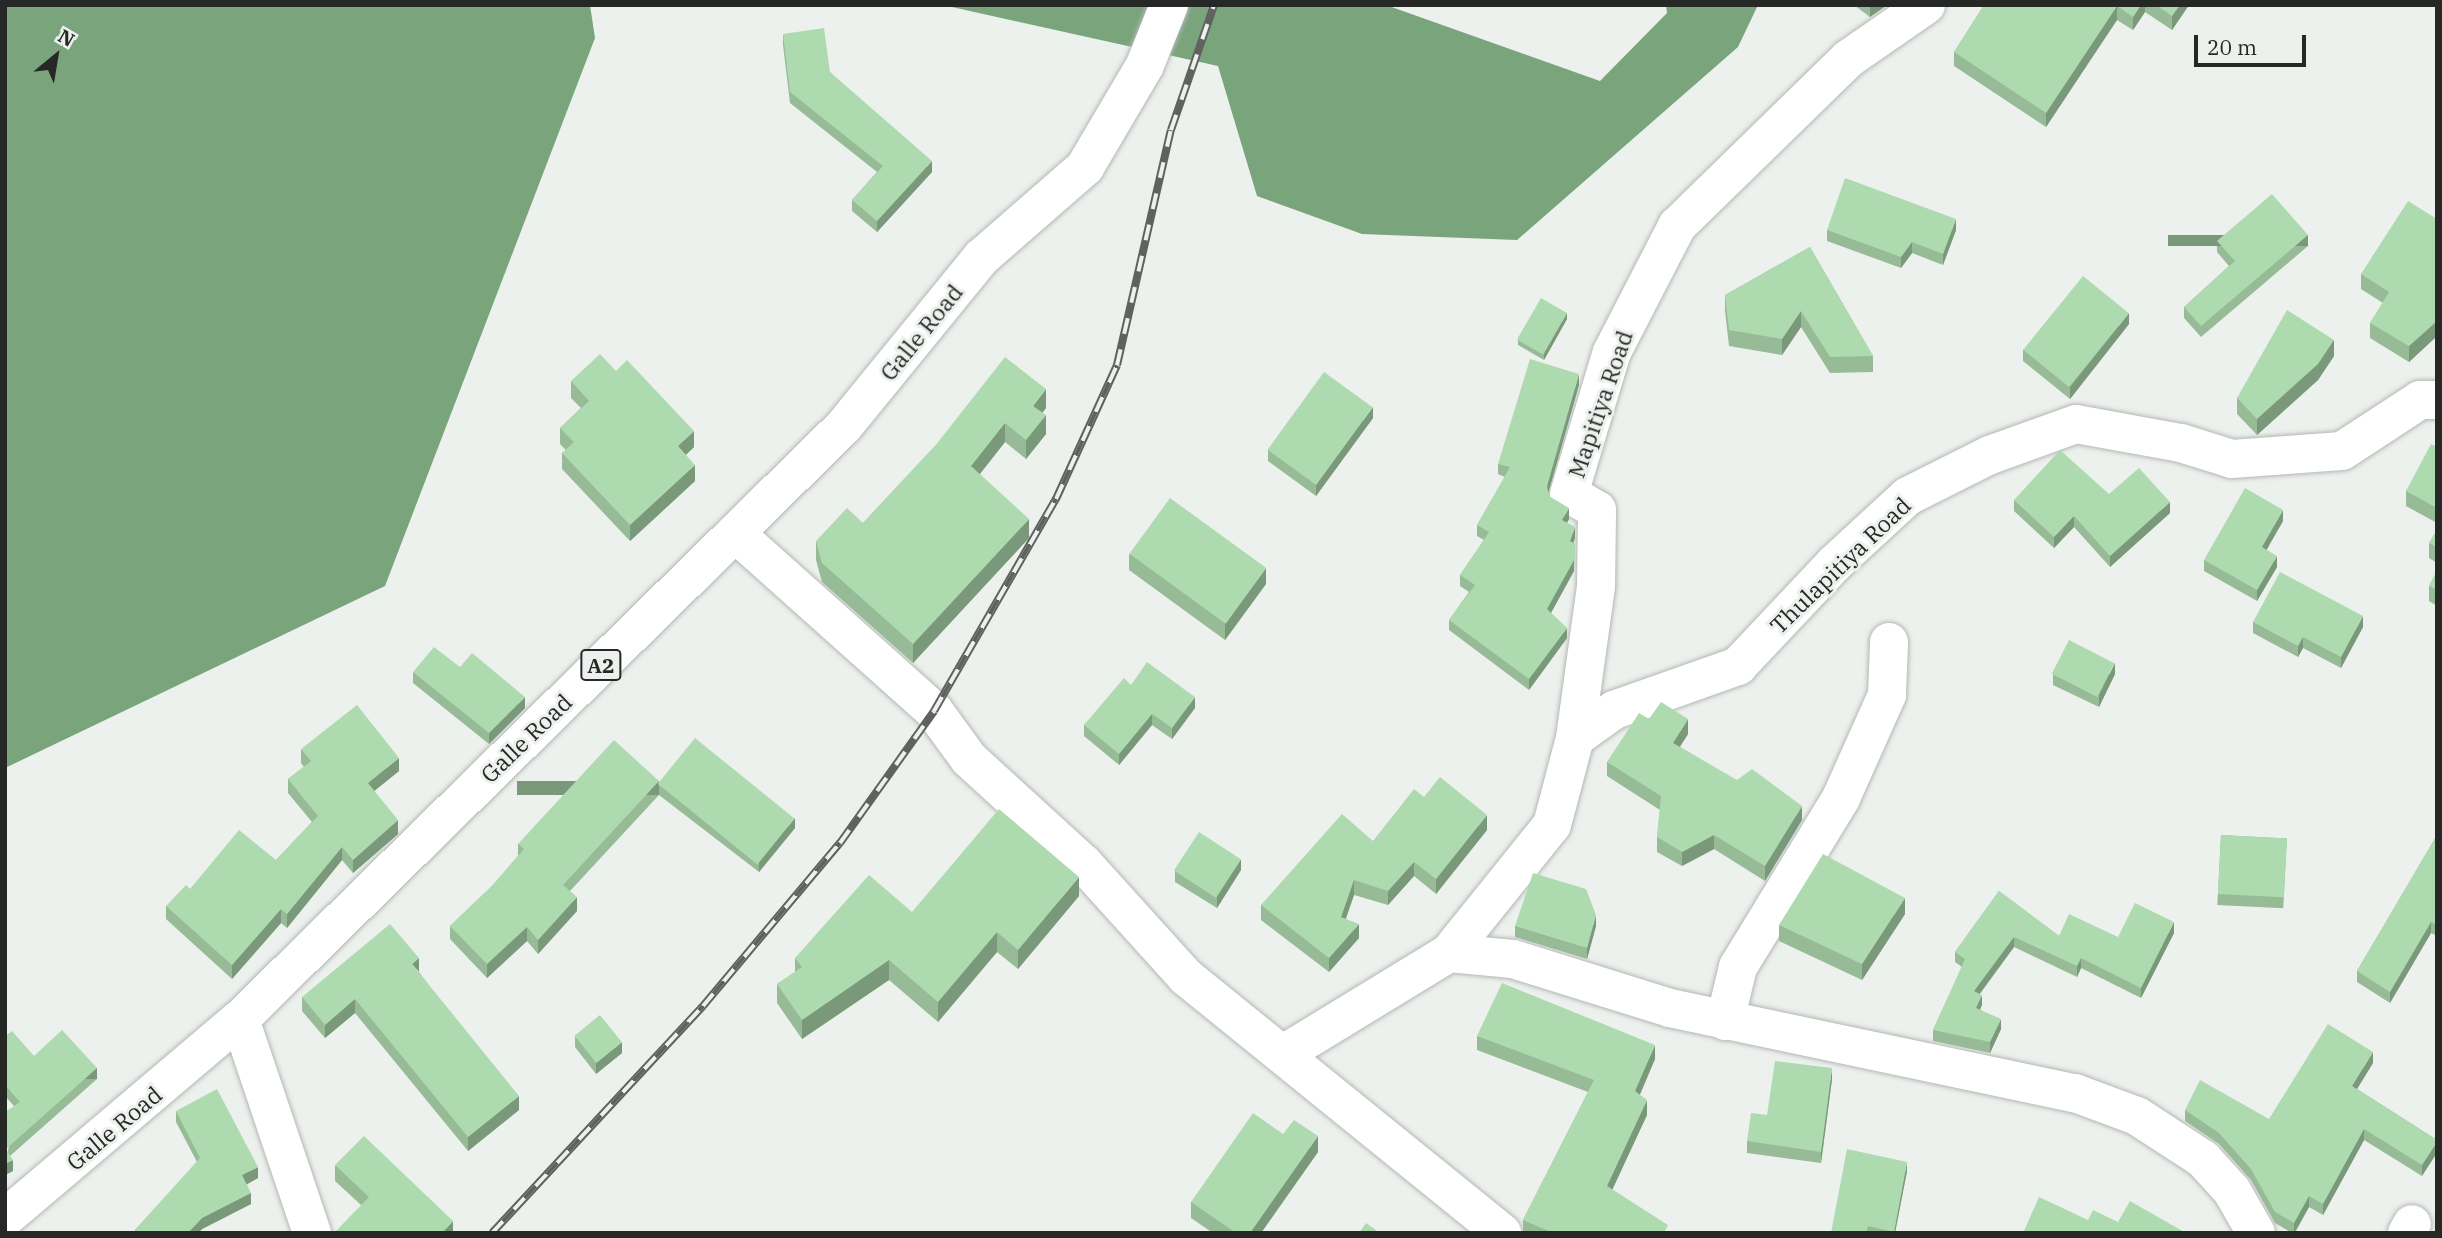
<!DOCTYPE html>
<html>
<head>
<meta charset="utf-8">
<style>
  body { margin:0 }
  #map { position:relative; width:2442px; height:1238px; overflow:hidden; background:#edf1ed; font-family:"IBM Plex Serif",serif }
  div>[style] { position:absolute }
  .water>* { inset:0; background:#7aa47c }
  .roads { filter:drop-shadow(0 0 2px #b4b8b4) drop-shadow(0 0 2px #b4b8b4) }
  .minor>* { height:38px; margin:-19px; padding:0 19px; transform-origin:19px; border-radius:19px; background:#fff }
  .highway>* { height:38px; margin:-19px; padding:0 19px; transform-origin:19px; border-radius:19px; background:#fff }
  .rail>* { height:8px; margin-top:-4px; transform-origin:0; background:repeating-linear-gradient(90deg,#edf1ed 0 16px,#5f625f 0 32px); box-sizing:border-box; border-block:2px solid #5f625f }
  .wall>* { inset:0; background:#96bb96; transform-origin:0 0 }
  .shaded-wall>* { inset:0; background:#7a997a; transform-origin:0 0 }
  .building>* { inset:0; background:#aedaaf; transform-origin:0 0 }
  span { translate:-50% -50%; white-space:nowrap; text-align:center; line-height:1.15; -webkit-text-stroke:6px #edf1ed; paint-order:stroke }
  .shield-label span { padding:2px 5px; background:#edf1ed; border:2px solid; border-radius:5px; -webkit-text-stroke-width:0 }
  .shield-label { font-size:21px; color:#262826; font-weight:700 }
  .street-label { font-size:23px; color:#262826 }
  .frame { position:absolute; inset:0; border:7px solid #262826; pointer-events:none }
  .north { position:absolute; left:21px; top:21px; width:70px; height:70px; -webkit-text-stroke:5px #edf1ed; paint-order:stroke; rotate:30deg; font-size:19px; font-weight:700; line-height:28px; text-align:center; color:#262826 }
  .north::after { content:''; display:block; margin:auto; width:24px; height:32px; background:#262826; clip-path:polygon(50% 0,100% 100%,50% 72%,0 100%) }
  .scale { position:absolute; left:2194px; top:35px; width:112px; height:32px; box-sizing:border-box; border:4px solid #262826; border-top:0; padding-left:9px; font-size:21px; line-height:24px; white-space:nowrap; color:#262826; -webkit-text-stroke:5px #edf1ed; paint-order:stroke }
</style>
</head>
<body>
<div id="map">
  <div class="water">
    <i style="clip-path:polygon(5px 5px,590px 5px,595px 38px,385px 586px,5px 768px)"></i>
    <i style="clip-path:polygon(943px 5px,1386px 5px,1600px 81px,1667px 13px,1666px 5px,1758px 5px,1738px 47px,1517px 240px,1362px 234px,1257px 196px,1218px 66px)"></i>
  </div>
  <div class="roads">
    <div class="minor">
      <i style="left:735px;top:533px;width:267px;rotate:41.8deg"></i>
      <i style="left:934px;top:711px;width:59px;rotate:53.9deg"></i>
      <i style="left:969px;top:759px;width:156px;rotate:42.4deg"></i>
      <i style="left:1084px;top:864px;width:152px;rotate:47.9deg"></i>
      <i style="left:1186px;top:977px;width:407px;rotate:39deg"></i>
      <i style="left:1575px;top:738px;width:48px;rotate:-35.7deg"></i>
      <i style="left:1614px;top:710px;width:132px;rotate:-19.5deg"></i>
      <i style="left:1738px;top:666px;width:140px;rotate:-46.7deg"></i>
      <i style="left:1834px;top:564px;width:100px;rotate:-42.6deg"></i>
      <i style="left:1908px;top:496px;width:92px;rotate:-26.6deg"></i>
      <i style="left:1990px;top:455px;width:91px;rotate:-19.8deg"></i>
      <i style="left:2076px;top:424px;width:107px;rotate:10.3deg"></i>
      <i style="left:2181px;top:443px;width:53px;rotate:17.4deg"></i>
      <i style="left:2232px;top:459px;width:110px;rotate:-4.2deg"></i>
      <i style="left:2342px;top:451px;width:93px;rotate:-33.2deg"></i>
      <i style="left:2420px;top:400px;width:17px"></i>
      <i style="left:1449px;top:953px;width:164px;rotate:-51.2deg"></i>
      <i style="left:1552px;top:825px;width:90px;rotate:-75.2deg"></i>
      <i style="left:1575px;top:738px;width:153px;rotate:-82.1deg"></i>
      <i style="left:1596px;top:586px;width:76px;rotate:-89.2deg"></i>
      <i style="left:1597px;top:510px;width:32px;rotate:-150deg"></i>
      <i style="left:1569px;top:494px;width:148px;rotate:-73.2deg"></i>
      <i style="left:1612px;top:352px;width:142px;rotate:-62.7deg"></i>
      <i style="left:1677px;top:226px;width:239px;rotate:-44.3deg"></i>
      <i style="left:1848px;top:59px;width:95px;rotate:-34.7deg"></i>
      <i style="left:240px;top:1019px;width:226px;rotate:71.4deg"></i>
      <i style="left:1725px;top:1021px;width:56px;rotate:-76.5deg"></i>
      <i style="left:1738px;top:967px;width:198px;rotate:-58.6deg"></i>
      <i style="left:1841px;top:798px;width:113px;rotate:-65.9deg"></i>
      <i style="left:1887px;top:695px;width:53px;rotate:-87.8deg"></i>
      <i style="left:1285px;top:1053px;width:192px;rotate:-31.4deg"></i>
      <i style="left:1449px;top:953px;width:64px;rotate:5.4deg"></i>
      <i style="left:1513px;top:959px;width:164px;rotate:17.3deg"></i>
      <i style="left:1670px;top:1008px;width:414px;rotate:11.9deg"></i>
      <i style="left:2075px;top:1093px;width:66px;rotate:20.4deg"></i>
      <i style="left:2137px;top:1116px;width:79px;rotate:33.1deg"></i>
      <i style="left:2203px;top:1159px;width:43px;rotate:47.8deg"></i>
      <i style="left:2232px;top:1191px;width:48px;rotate:60.3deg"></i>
      <i style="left:2407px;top:1233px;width:10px;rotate:-61deg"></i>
    </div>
    <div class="highway">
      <i style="left:5px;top:1218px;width:308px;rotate:-40.3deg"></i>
      <i style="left:240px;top:1019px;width:846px;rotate:-44.47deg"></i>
      <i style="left:844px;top:426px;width:218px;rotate:-50.8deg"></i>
      <i style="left:982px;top:257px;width:137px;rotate:-41.1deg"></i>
      <i style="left:1085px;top:167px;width:118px;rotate:-59.5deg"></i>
      <i style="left:1145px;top:65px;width:65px;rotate:-68.2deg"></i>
    </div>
  </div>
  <div class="rail">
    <i style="left:492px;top:1233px;width:310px;rotate:-47.1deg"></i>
    <i style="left:703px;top:1006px;width:213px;rotate:-50deg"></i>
    <i style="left:840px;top:843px;width:162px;rotate:-54.5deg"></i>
    <i style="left:934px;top:711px;width:245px;rotate:-60.1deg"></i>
    <i style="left:1056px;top:499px;width:147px;rotate:-65.5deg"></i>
    <i style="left:1117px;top:365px;width:241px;rotate:-77.1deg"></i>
    <i style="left:1171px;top:130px;width:132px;rotate:-71deg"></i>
  </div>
  <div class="wall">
    <i style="clip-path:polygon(1854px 5px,1887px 5px,1870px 17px)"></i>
    <i style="clip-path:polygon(1984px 5px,2189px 5px,2172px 30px,2145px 12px,2133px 30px,2117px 20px,2046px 127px,1954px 66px,1954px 52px)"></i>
    <i style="clip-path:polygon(783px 34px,830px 72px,932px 172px,877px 232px,852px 211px,852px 200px,877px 172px,790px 103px,783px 45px)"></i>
    <i style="clip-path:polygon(2437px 219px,2437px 336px,2409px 362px,2370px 338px,2370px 323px,2383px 303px,2361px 289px,2361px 274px)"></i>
    <i style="clip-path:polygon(1827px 230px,1956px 230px,1943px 265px,1912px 253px,1901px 268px,1827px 241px)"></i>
    <i style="clip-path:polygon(2217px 241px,2308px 246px,2201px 337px,2184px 318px,2184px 307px,2229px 266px,2217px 252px)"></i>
    <i style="clip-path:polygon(1810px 247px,1873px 356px,1873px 372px,1830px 373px,1801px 327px,1782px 355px,1729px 346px,1725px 311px,1725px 295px)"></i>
    <i style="clip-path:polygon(1567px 319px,1544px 360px,1518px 345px,1518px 340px)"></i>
    <i style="clip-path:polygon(2129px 324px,2070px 399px,2023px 361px,2023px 350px)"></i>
    <i style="clip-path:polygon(2334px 356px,2318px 380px,2257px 435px,2237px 414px,2237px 398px)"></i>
    <i style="clip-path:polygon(571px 381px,694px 447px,686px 455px,695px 481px,630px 541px,562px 469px,562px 453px,566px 450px,560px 444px,560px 428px,581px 408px,571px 398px)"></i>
    <i style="clip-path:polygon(1579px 385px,1548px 494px,1549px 496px,1569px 519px,1567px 523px,1575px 538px,1573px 543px,1575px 544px,1574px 571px,1551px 613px,1567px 638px,1529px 690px,1449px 630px,1449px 620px,1469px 592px,1460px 586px,1460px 575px,1484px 540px,1477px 536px,1477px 525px,1505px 477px,1498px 474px,1498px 464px)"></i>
    <i style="clip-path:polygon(1046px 408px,1042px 413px,1046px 434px,1026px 459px,1005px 442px,980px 474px,1029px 538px,913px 663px,822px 582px,816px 560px,816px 541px,863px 523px,935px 446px)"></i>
    <i style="clip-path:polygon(1373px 418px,1316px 496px,1268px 461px,1268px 450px)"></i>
    <i style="clip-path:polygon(2437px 447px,2437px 523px,2406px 506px,2406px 491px)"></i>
    <i style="clip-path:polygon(2109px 494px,2170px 513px,2110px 567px,2074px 527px,2054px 548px,2014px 511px,2014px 500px)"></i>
    <i style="clip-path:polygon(2283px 521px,2266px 550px,2277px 567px,2257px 601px,2204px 571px,2204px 560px)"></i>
    <i style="clip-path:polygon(2437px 530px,2437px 563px,2429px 558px,2429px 543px)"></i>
    <i style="clip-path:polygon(1129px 554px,1266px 584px,1225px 640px,1129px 570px)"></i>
    <i style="clip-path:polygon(2437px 571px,2437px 606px,2429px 601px,2429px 586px)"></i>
    <i style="clip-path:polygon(2253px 622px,2363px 627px,2341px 668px,2303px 648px,2298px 657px,2253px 633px)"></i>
    <i style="clip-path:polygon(460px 667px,525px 708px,489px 744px,413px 683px,413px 672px)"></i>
    <i style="clip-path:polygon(2053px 674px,2115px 674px,2099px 707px,2053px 685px)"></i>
    <i style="clip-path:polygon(1131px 685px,1195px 708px,1172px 739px,1152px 725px,1119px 765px,1084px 736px,1084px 725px)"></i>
    <i style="clip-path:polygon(1649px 719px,1688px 734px,1680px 747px,1802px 820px,1765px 881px,1714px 849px,1682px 866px,1657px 852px,1657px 837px,1660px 810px,1607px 776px,1607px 762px)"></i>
    <i style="clip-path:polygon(301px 749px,399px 771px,374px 791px,398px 834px,353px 873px,342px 860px,287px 928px,281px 923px,232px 979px,166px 919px,166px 906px,190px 889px,276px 860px,312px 822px,288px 793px,288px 779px,304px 767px,301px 763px)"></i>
    <i style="clip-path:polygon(659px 785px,795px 828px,759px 872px,659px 795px,570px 891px,577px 911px,538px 954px,527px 941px,487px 978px,450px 939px,450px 926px,493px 885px,518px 856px,518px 844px)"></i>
    <i style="clip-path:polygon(1424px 797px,1487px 830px,1436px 894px,1414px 876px,1388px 905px,1354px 895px,1346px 919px,1359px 938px,1329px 972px,1261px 920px,1261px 905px,1373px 841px)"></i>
    <i style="left:2221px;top:835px;width:66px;height:70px;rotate:3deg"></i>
    <i style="clip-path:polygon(2437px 835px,2437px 936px,2431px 933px,2390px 1003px,2357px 982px,2357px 971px)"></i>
    <i style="clip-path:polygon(1241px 870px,1217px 908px,1175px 882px,1175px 871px)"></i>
    <i style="clip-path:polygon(1999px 891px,2059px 936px,2118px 937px,2174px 933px,2141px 998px,2081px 968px,2077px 977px,2014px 947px,1980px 994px,1982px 1005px,1980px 1009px,2001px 1029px,1990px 1053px,1933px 1041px,1933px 1030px,1962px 967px,1955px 962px,1955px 952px)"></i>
    <i style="clip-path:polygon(1079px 896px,1018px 969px,997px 952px,938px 1022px,889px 980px,802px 1039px,777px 1003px,777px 984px,795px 972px,795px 958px,912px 912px)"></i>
    <i style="clip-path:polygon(1905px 914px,1862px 980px,1779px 941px,1779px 925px)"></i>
    <i style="clip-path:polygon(1515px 926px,1596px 926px,1587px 959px,1515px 937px)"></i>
    <i style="clip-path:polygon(419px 972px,519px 1110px,468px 1151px,355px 1013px,325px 1038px,302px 1011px,302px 997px)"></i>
    <i style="clip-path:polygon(5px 1036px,34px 1056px,97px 1079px,10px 1156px,13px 1171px,5px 1175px,14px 1106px,5px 1096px)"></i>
    <i style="clip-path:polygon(575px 1036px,622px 1053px,596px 1074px,575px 1047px)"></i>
    <i style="clip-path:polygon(1477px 1036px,1655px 1059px,1640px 1095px,1647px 1115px,1612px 1190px,1668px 1233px,1523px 1233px,1523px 1220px,1588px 1092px,1477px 1050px)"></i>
    <i style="clip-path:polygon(2373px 1063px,2357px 1089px,2437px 1140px,2422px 1176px,2364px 1140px,2323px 1215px,2309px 1207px,2295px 1233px,2292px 1233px,2275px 1223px,2251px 1180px,2219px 1144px,2185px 1121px,2185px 1110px,2269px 1119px)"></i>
    <i style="clip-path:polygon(1832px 1079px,1821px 1163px,1747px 1153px,1747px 1141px,1767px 1115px)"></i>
    <i style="clip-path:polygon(176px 1111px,258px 1178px,247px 1184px,251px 1204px,202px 1229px,198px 1233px,135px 1233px,135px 1230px,197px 1162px,176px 1122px)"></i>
    <i style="clip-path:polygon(1283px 1134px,1318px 1152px,1261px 1233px,1213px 1233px,1191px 1218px,1191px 1202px)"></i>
    <i style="clip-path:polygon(335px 1165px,453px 1233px,361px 1205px,335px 1181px)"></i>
    <i style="clip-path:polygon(1907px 1171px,1895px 1233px,1831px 1233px)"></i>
  </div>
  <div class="shaded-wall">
    <i style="clip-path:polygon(1871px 5px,1887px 5px,1870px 17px,1870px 6px)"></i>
    <i style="clip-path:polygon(2141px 5px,2145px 5px,2145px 12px,2133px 30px,2133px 17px)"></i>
    <i style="clip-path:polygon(2180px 5px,2189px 5px,2172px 30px,2172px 16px)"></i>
    <i style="clip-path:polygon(2117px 6px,2117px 20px,2046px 127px,2046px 113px)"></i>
    <i style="clip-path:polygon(932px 161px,932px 172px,877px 232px,877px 221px)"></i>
    <i style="clip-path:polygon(1956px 219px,1956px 230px,1943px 265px,1943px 254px)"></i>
    <i style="left:2308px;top:235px;width:11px;height:140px;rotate:90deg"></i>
    <i style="clip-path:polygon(1912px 242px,1912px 253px,1901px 268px,1901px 257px)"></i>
    <i style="clip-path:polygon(1801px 311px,1801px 327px,1782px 355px,1782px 339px)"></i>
    <i style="clip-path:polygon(1567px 313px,1567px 319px,1544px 360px,1544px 354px)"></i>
    <i style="clip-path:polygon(2129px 313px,2129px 324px,2070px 399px,2070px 387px)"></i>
    <i style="clip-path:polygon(2437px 321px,2437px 336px,2409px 362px,2409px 346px)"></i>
    <i style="clip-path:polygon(2334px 340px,2334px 356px,2318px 380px,2257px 435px,2257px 419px)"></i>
    <i style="clip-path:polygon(1579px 374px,1579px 385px,1547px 497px,1547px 486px)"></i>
    <i style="clip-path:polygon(1046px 389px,1046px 408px,1033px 425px,1033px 406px)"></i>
    <i style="clip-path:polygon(1373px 407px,1373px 418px,1316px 496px,1316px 485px)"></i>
    <i style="clip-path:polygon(1046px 415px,1046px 434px,1026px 459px,1026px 440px)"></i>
    <i style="clip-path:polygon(1005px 423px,1005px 442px,971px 485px,971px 466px)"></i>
    <i style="clip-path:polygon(694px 431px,694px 447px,678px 462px,678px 446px)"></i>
    <i style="clip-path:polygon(695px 465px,695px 481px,630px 541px,630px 525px)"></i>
    <i style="clip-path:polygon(2170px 502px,2170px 513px,2110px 567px,2110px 556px)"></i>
    <i style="clip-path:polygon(1569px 508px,1569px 519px,1562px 531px,1562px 520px)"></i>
    <i style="clip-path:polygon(2283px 510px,2283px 521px,2262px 558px,2262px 547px)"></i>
    <i style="clip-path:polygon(2074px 516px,2074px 527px,2054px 548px,2054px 537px)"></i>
    <i style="clip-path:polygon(1029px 519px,1029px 538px,913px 663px,913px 644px)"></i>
    <i style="clip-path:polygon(1575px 527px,1575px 538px,1570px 552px,1570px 541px)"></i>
    <i style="clip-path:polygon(2277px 556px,2277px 567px,2257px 601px,2257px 590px)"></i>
    <i style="clip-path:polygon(1574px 560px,1574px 571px,1547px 620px,1547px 609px)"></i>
    <i style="clip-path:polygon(1266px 568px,1266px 584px,1225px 640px,1225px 623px)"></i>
    <i style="clip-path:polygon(2363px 616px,2363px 627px,2341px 668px,2341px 657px)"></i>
    <i style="clip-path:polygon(1567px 628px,1567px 638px,1529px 690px,1529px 679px)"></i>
    <i style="clip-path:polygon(2303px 637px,2303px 648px,2298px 657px,2298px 646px)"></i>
    <i style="clip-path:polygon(2115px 663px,2115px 674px,2099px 707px,2099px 695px)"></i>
    <i style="clip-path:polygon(525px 697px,525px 708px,489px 744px,489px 733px)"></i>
    <i style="clip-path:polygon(1195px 697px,1195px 708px,1172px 739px,1172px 728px)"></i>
    <i style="clip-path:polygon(1152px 714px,1152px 725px,1119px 765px,1119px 754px)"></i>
    <i style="clip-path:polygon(1688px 719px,1688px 734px,1673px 757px,1673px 743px)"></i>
    <i style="clip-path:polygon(399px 758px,399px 771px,368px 796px,368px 783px)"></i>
    <i style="left:659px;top:781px;width:14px;height:142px;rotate:90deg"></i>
    <i style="clip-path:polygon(1802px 806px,1802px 820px,1765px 881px,1765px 866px)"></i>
    <i style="clip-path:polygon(1487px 815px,1487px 830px,1436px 894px,1436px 879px)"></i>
    <i style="clip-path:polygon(795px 818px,795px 828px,759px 872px,759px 862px)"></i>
    <i style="clip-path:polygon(398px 820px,398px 834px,353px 873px,353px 860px)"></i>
    <i style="clip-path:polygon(1714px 835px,1714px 849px,1682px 866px,1682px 852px)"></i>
    <i style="clip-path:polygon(342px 847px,342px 860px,287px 928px,287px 914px)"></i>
    <i style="clip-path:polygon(1241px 859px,1241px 870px,1217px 908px,1217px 897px)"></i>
    <i style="clip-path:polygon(1414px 862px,1414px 876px,1388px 905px,1388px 891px)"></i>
    <i style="clip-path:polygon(1079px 877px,1079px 896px,1018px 969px,1018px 950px)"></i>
    <i style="clip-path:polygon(1354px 880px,1354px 895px,1341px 931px,1341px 917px)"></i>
    <i style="clip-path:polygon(577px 897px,577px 911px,538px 954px,538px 940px)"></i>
    <i style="clip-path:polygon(1905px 898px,1905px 914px,1862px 980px,1862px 964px)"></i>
    <i style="clip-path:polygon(281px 909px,281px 923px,232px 979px,232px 965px)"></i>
    <i style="clip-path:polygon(1596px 915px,1596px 926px,1587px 959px,1587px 948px)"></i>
    <i style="clip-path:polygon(2174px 922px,2174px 933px,2141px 998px,2141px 988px)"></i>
    <i style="clip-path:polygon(2431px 922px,2431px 933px,2390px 1003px,2390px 992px)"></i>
    <i style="clip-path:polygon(1359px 924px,1359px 938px,1329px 972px,1329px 958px)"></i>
    <i style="clip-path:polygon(527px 927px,527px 941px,487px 978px,487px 964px)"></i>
    <i style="clip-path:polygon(997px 932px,997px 952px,938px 1022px,938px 1002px)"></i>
    <i style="clip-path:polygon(2014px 937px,2014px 947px,1974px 1001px,1974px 991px)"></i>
    <i style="clip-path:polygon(419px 958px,419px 972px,412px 964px)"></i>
    <i style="clip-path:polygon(2081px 958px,2081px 968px,2077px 977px,2077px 966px)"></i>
    <i style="clip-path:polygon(889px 960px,889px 980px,802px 1039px,802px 1020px)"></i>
    <i style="clip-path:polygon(1982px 995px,1982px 1005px,1976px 1018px,1976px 1008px)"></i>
    <i style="clip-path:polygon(355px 999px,355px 1013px,325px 1038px,325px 1025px)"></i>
    <i style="clip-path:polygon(2001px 1019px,2001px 1029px,1990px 1053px,1990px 1042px)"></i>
    <i style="clip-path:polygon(622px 1042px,622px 1053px,596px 1074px,596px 1063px)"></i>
    <i style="clip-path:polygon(1655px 1045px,1655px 1059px,1635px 1105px,1635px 1091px)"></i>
    <i style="clip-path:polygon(2373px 1052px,2373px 1063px,2352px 1097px,2352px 1086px)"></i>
    <i style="left:97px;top:1068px;width:11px;height:122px;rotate:90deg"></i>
    <i style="clip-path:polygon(1832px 1068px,1832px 1079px,1821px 1163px,1821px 1152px)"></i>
    <i style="clip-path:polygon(519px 1096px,519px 1110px,468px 1151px,468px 1137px)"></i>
    <i style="clip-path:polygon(1647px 1100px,1647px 1115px,1607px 1201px,1607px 1186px)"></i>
    <i style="clip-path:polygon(2364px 1129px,2364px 1140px,2323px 1215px,2323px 1204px)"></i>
    <i style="clip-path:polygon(1318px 1136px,1318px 1152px,1261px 1233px,1250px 1233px)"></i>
    <i style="clip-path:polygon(2437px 1142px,2437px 1153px,2422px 1176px,2422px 1165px)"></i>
    <i style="clip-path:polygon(13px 1160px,13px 1171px,5px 1175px,5px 1164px)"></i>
    <i style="clip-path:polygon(1907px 1162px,1907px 1171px,1895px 1233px,1894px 1233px)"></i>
    <i style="clip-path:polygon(258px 1167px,258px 1178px,242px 1187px,242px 1175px)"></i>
    <i style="clip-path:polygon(251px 1193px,251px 1204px,202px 1229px,198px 1233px,188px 1233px,202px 1218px)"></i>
    <i style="clip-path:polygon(2309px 1196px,2309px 1207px,2294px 1233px,2294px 1223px)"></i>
    <i style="clip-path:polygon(453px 1221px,453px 1233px,442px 1233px)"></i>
  </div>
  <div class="building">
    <i style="clip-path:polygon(1984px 5px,2141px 5px,2133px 17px,2117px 6px,2046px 113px,1954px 52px)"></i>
    <i style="clip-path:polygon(2156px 5px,2180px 5px,2172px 16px)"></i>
    <i style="clip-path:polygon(824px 28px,830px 72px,932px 161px,877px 221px,852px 200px,883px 166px,790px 92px,783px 34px)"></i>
    <i style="clip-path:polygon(1845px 178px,1956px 219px,1943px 254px,1912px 242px,1901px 257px,1827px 230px)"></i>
    <i style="clip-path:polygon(2272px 194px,2308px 235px,2201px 326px,2184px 307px,2235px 261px,2217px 241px)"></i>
    <i style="clip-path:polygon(2408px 201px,2437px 219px,2437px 321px,2409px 346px,2370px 323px,2389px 292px,2361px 274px)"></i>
    <i style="clip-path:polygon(1810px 247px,1873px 356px,1830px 357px,1801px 311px,1782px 339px,1729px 330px,1725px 295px)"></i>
    <i style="left:2083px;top:276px;width:59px;height:95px;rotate:39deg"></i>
    <i style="left:1541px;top:298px;width:30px;height:48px;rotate:30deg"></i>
    <i style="clip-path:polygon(2287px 310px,2334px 340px,2318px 364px,2257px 419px,2237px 398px)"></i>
    <i style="clip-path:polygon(600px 354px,616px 371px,627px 360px,694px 431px,678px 446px,695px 465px,630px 525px,562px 453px,574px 442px,560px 428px,589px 401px,571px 381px)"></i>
    <i style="clip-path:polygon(1005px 357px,1046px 389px,1033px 406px,1046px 415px,1026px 440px,1005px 423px,971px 466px,1029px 519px,913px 644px,822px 563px,816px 541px,847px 508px,863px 523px,935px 446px)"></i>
    <i style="clip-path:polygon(1530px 359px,1579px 374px,1547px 486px,1549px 496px,1569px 508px,1562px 520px,1575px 527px,1570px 541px,1575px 544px,1574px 560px,1547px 609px,1567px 628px,1529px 679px,1449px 620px,1475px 585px,1460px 575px,1489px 532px,1477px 525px,1510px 467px,1498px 464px)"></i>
    <i style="left:1324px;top:372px;width:60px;height:96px;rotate:36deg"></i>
    <i style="clip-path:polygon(2431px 444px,2437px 447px,2437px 508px,2406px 491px)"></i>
    <i style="clip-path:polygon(2060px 450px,2109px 494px,2139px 468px,2170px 502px,2110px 556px,2074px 516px,2054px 537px,2014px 500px)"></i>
    <i style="clip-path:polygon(2245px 488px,2283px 510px,2262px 547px,2277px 556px,2257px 590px,2204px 560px)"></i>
    <i style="left:1170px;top:498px;width:119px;height:69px;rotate:36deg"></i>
    <i style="clip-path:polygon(2437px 530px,2437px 547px,2429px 543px)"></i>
    <i style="clip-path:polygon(2437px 571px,2437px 590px,2429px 586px)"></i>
    <i style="clip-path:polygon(2280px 572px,2363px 616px,2341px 657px,2303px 637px,2298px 646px,2253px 622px)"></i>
    <i style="left:2069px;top:640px;width:51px;height:38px;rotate:27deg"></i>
    <i style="clip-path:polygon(434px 647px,460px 667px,472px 653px,525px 697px,489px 733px,413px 672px)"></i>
    <i style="clip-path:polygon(1147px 662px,1195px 697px,1172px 728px,1152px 714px,1119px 754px,1084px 725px,1124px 678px,1131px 685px)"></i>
    <i style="clip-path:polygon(1661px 702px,1688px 719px,1673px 743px,1737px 780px,1752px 769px,1802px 806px,1765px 866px,1714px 835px,1682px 852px,1657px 837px,1661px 796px,1607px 762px,1639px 713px,1649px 719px)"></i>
    <i style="clip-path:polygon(357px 705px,399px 758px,368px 783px,398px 820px,353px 860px,342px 847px,287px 914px,281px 909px,232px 965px,166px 906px,186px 885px,190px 889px,239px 830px,276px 860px,318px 816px,288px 779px,311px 761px,301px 749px)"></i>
    <i style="left:695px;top:738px;width:128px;height:59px;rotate:39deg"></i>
    <i style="clip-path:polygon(614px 740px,659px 781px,563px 885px,577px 897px,538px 940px,527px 927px,487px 964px,450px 926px,493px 885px,524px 849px,518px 844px)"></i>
    <i style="clip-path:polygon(1440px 777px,1487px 815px,1436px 879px,1414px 862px,1388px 891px,1354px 880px,1341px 917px,1359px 924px,1329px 958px,1261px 905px,1342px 814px,1373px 841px,1414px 789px,1424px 797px)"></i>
    <i style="clip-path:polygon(999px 809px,1079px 877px,1018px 950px,997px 932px,938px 1002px,889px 960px,802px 1020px,777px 984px,802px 967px,795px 958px,869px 875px,912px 912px)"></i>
    <i style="left:1199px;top:832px;width:50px;height:46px;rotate:33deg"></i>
    <i style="left:2221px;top:835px;width:66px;height:59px;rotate:3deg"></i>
    <i style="clip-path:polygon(2437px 835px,2437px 925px,2431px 922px,2390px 992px,2357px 971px)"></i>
    <i style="clip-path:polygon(1823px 854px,1905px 898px,1862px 964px,1779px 925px)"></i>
    <i style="clip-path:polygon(1533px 873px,1586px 889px,1596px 915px,1587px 948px,1515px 926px)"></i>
    <i style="clip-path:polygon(1999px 891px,2059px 936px,2069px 914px,2118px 937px,2135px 903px,2174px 922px,2141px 988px,2081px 958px,2077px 966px,2014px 937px,1974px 991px,1982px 995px,1976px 1008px,2001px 1019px,1990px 1042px,1933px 1030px,1965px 959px,1955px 952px)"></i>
    <i style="clip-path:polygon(390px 924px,419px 958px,412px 964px,519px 1096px,468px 1137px,355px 999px,325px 1025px,302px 997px)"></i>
    <i style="clip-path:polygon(1502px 983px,1655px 1045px,1635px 1091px,1647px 1100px,1607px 1186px,1668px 1225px,1664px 1233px,1553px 1233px,1523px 1220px,1594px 1080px,1477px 1036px)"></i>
    <i style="left:600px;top:1015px;width:35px;height:33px;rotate:51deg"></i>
    <i style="clip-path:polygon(2328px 1024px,2373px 1052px,2352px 1086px,2437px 1140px,2437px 1142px,2422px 1165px,2364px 1129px,2323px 1204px,2309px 1196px,2294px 1223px,2275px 1212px,2251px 1169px,2219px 1133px,2185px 1110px,2200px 1080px,2269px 1119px)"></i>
    <i style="clip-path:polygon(62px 1030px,97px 1068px,6px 1149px,13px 1160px,5px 1164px,5px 1112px,20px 1102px,5px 1085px,5px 1036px,12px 1031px,34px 1056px)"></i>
    <i style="clip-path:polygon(1775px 1061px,1832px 1068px,1821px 1152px,1747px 1141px,1751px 1113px,1767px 1115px)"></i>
    <i style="clip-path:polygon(217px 1089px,258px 1167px,242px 1175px,251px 1193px,202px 1218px,188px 1233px,138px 1233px,135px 1230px,200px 1158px,176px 1111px)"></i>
    <i style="clip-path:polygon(1253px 1113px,1283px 1134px,1294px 1120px,1318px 1136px,1250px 1233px,1236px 1233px,1191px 1202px)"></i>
    <i style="clip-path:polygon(364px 1136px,453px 1221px,442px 1233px,334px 1233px,369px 1197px,335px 1165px)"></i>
    <i style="clip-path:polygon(1847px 1149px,1907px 1162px,1894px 1232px,1868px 1226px,1866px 1233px,1831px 1233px)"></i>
    <i style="clip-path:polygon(2039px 1197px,2088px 1220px,2093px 1210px,2118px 1222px,2130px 1201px,2186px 1233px,2023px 1233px)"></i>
    <i style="clip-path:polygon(1366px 1223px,1380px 1233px,1359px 1233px)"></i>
  </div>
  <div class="shield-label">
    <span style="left:601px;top:665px">A2</span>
  </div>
  <div class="street-label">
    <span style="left:921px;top:332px;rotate:-51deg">Galle Road</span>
    <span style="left:1600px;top:404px;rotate:-71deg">Mapitiya Road</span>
    <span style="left:1840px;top:565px;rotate:-44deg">Thulapitiya Road</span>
    <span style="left:526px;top:738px;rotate:-44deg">Galle Road</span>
    <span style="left:114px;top:1128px;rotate:-40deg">Galle Road</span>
  </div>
  <div class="frame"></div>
  <div class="north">N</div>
  <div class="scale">20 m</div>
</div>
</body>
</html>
